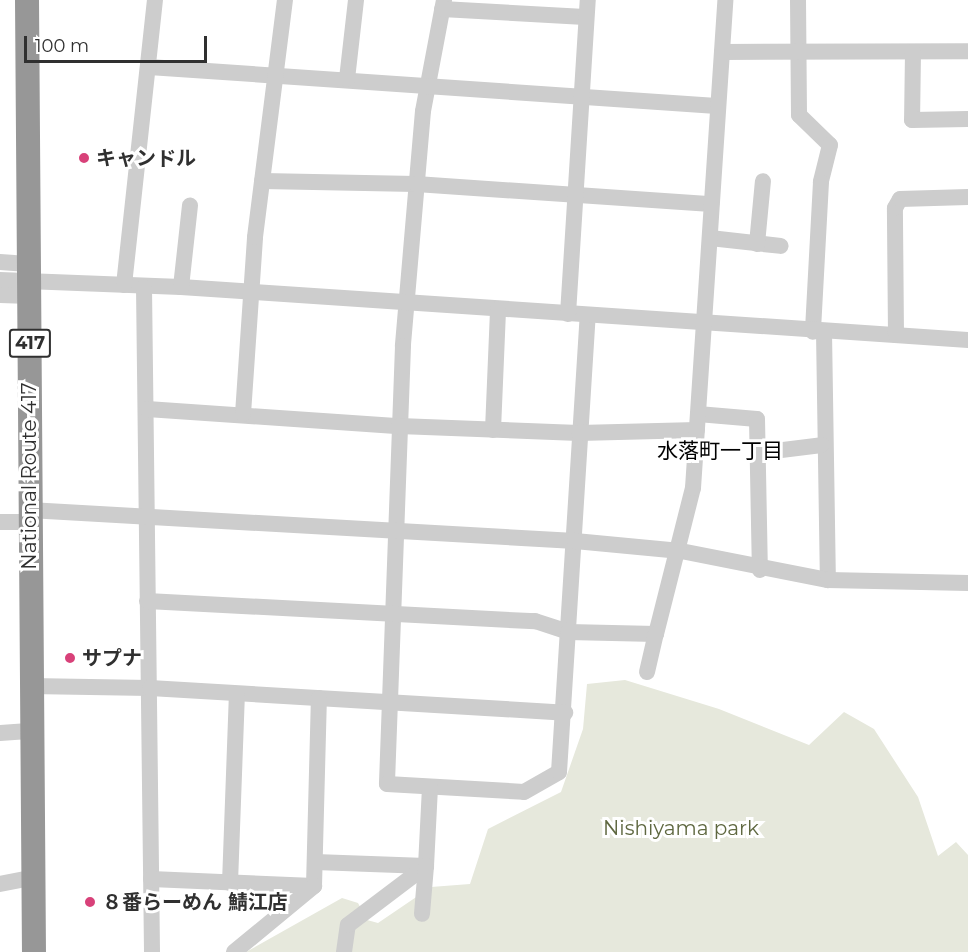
<!DOCTYPE html>
<html>
<head>
<meta charset="utf-8">
<style>
  body { margin:0 }
  #map { position:relative; width:968px; height:952px; overflow:hidden; background:#fff; font-family:Montserrat,"Noto Sans JP",sans-serif }
  div>[style] { position:absolute }
  .green>* { inset:0; background:#e6e8dc }
  .minor>* { height:16px; margin:-8px; padding:0 8px; transform-origin:8px; border-radius:8px; background:#cdcdcd }
  .highway>* { height:24px; margin:-12px; padding:0 12px; transform-origin:12px; border-radius:12px; background:#979797 }
  .dots>* { width:16px; height:16px; translate:-50% -50%; box-sizing:border-box; border:3px solid #fff; border-radius:50% }
  span { translate:-50% -50%; white-space:nowrap; text-align:center; line-height:1.15; -webkit-text-stroke:6px #fff; paint-order:stroke }
  .shield-label span { padding:2px 4px; background:#fff; border:2px solid; border-radius:4px; -webkit-text-stroke-width:0 }
  .shield-label { font-size:18px; color:#303030; font-weight:700 }
  .poi-label { font-size:20px; color:#303030; font-weight:700 }
  .left { translate:0 -50%; text-align:left }
  .street-label { font-size:20px; color:#303030 }
  .park-label { font-size:20px; color:#5f6840 }
  .neighbourhood-label { font-size:21px; color:#000 }
  .scale { position:absolute; left:24px; top:36px; width:183px; height:27px; box-sizing:border-box; border:3px solid #303030; border-top:0; padding-left:8px; font-size:18px; line-height:21px; white-space:nowrap; color:#303030; -webkit-text-stroke:4px #fff; paint-order:stroke }
</style>
</head>
<body>
<div id="map">
  <div class="green">
    <i style="clip-path:polygon(625px 680px,719px 709px,809px 745px,844px 712px,874px 729px,918px 797px,938px 856px,956px 842px,968px 855px,968px 952px,246px 952px,342px 898px,358px 903px,367px 920px,378px 923px,431px 887px,470px 884px,488px 829px,561px 792px,583px 729px,587px 684px)"></i>
  </div>
  <div class="minor">
    <i style="left:444px;top:0;width:113px;rotate:100.7deg"></i>
    <i style="left:423px;top:111px;width:236px;rotate:94.9deg"></i>
    <i style="left:403px;top:346px;width:438px;rotate:92.1deg"></i>
    <i style="left:387px;top:784px;width:137px;rotate:3.3deg"></i>
    <i style="left:524px;top:792px;width:40px;rotate:-29.7deg"></i>
    <i style="left:559px;top:772px;width:458px;rotate:-86.4deg"></i>
    <i style="left:798px;top:0;width:115px;rotate:89.5deg"></i>
    <i style="left:799px;top:115px;width:43px;rotate:44.1deg"></i>
    <i style="left:830px;top:145px;width:38px;rotate:104deg"></i>
    <i style="left:821px;top:182px;width:150px;rotate:93.1deg"></i>
    <i style="left:442px;top:9px;width:143px;rotate:3.2deg"></i>
    <i style="left:722px;top:52px;width:246px;rotate:-0.2deg"></i>
    <i style="left:913px;top:52px;width:68px;rotate:90.8deg"></i>
    <i style="left:912px;top:120px;width:56px;rotate:-1deg"></i>
    <i style="left:149px;top:67px;width:569px;rotate:3.93deg"></i>
    <i style="left:347px;top:79px;width:80px;rotate:-83.5deg"></i>
    <i style="left:262px;top:181px;width:154px;rotate:1.1deg"></i>
    <i style="left:416px;top:184px;width:296px;rotate:3.9deg"></i>
    <i style="left:710px;top:238px;width:71px;rotate:6.4deg"></i>
    <i style="left:757px;top:244px;width:63px;rotate:-84.6deg"></i>
    <i style="left:0;top:262px;width:31px;rotate:4deg"></i>
    <i style="left:0;top:280px;width:181px;rotate:2.2deg"></i>
    <i style="left:181px;top:287px;width:789px;rotate:3.85deg"></i>
    <i style="left:124px;top:285px;width:287px;rotate:-83.8deg"></i>
    <i style="left:144px;top:287px;width:665px;rotate:89.31deg"></i>
    <i style="left:181px;top:287px;width:82px;rotate:-83.7deg"></i>
    <i style="left:0;top:295px;width:30px;rotate:2deg"></i>
    <i style="left:568px;top:314px;width:315px;rotate:-86.4deg"></i>
    <i style="left:824px;top:332px;width:248px;rotate:89.1deg"></i>
    <i style="left:896px;top:335px;width:127px;rotate:-90.5deg"></i>
    <i style="left:895px;top:208px;width:10px;rotate:-61deg"></i>
    <i style="left:900px;top:199px;width:68px;rotate:-1.7deg"></i>
    <i style="left:147px;top:409px;width:253px;rotate:3.9deg"></i>
    <i style="left:399px;top:426px;width:180px;rotate:2.2deg"></i>
    <i style="left:579px;top:433px;width:118px;rotate:-1.5deg"></i>
    <i style="left:243px;top:414px;width:177px;rotate:-86.1deg"></i>
    <i style="left:255px;top:237px;width:239px;rotate:-82.8deg"></i>
    <i style="left:698px;top:414px;width:59px;rotate:4.8deg"></i>
    <i style="left:757px;top:419px;width:151px;rotate:88.9deg"></i>
    <i style="left:493px;top:430px;width:121px;rotate:-87.6deg"></i>
    <i style="left:758px;top:453px;width:64px;rotate:-7.1deg"></i>
    <i style="left:29px;top:510px;width:547px;rotate:3.25deg"></i>
    <i style="left:575px;top:541px;width:106px;rotate:5.4deg"></i>
    <i style="left:681px;top:551px;width:150px;rotate:11.2deg"></i>
    <i style="left:828px;top:580px;width:140px;rotate:1.2deg"></i>
    <i style="left:0;top:522px;width:29px"></i>
    <i style="left:147px;top:601px;width:389px;rotate:3deg"></i>
    <i style="left:535px;top:621px;width:35px;rotate:18deg"></i>
    <i style="left:568px;top:632px;width:88px;rotate:1.3deg"></i>
    <i style="left:656px;top:634px;width:151px;rotate:-75.8deg"></i>
    <i style="left:693px;top:488px;width:489px;rotate:-86.2deg"></i>
    <i style="left:647px;top:672px;width:39px;rotate:-77deg"></i>
    <i style="left:30px;top:686px;width:120px;rotate:1deg"></i>
    <i style="left:150px;top:688px;width:416px;rotate:3.4deg"></i>
    <i style="left:0;top:733px;width:32px;rotate:-4deg"></i>
    <i style="left:315px;top:862px;width:111px;rotate:2.1deg"></i>
    <i style="left:426px;top:866px;width:79px;rotate:-87.1deg"></i>
    <i style="left:151px;top:879px;width:163px;rotate:2.5deg"></i>
    <i style="left:314px;top:886px;width:188px;rotate:-88.5deg"></i>
    <i style="left:230px;top:883px;width:189px;rotate:-87.9deg"></i>
    <i style="left:0;top:884px;width:33px;rotate:-11deg"></i>
    <i style="left:234px;top:952px;width:104px;rotate:-39.5deg"></i>
    <i style="left:344px;top:952px;width:27px;rotate:-82deg"></i>
    <i style="left:348px;top:925px;width:98px;rotate:-37.1deg"></i>
    <i style="left:426px;top:866px;width:48px;rotate:94.8deg"></i>
  </div>
  <div class="highway">
    <i style="left:27px;top:0;width:952px;rotate:89.58deg"></i>
  </div>
  <div class="dots">
    <i style="left:84px;top:158px;background:#d84179"></i>
    <i style="left:70px;top:658px;background:#d84179"></i>
    <i style="left:90px;top:902px;background:#d84179"></i>
  </div>
  <div class="shield-label">
    <span style="left:30px;top:343px">417</span>
  </div>
  <div class="poi-label">
    <span class="left" style="left:96px;top:158px">キャンドル</span>
    <span class="left" style="left:82px;top:658px">サプナ</span>
    <span class="left" style="left:102px;top:902px">８番らーめん 鯖江店</span>
  </div>
  <div class="street-label">
    <span style="left:29px;top:476px;rotate:-90deg">National Route 417</span>
  </div>
  <div class="park-label">
    <span style="left:681px;top:828px">Nishiyama park</span>
  </div>
  <div class="neighbourhood-label">
    <span style="left:720px;top:451px">水落町一丁目</span>
  </div>
  <div class="scale">100 m</div>
</div>
</body>
</html>
